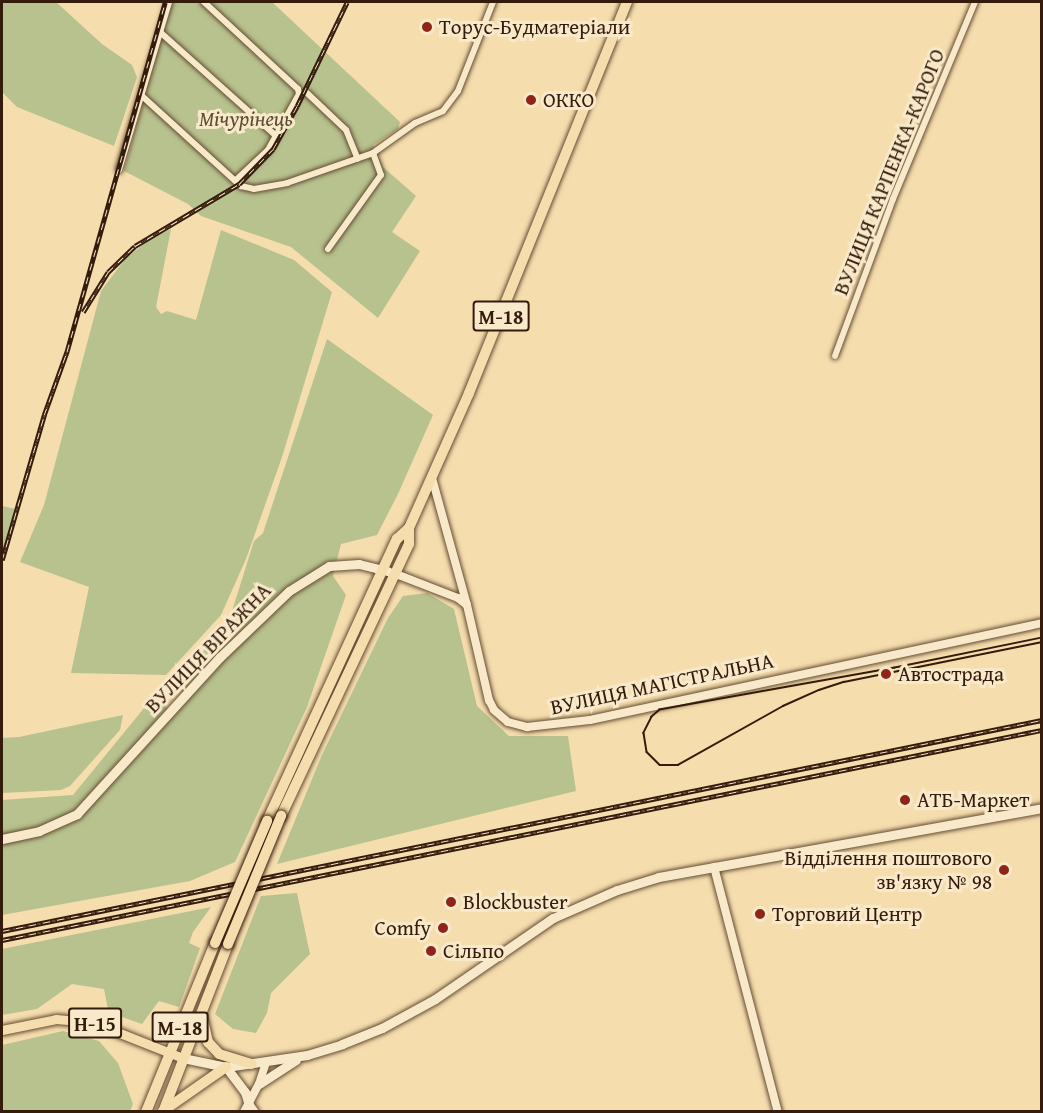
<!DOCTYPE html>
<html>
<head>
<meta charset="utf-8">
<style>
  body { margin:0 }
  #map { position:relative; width:1043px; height:1113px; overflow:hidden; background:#f5ddae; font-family:"Gentium Book Plus",serif }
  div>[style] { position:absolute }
  .green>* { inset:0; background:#b7c28e }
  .roads { filter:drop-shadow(0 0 2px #654c34) drop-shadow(0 0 2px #654c34) }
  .minor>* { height:6px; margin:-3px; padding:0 3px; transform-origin:3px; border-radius:3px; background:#f8e9ca }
  .tertiary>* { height:8px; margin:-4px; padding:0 4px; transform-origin:4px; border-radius:4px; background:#f8e9ca }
  .secondary>* { height:9px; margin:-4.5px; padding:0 4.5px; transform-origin:4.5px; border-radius:4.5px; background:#f8e9ca }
  .primary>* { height:9px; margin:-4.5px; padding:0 4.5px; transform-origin:4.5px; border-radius:4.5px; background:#f5ddae }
  .trunk>* { height:10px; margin:-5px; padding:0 5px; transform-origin:5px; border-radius:5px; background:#f5ddae }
  .tram>* { height:1.5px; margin:-0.75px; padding:0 0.75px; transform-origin:0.75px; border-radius:0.75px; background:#351b0c }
  .rail>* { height:4.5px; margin-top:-2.25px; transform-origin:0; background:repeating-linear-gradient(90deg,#f8e9ca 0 7px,#351b0c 0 14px); box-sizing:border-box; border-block:2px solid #351b0c }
  .bridges { filter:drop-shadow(0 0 2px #351b0c) drop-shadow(0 0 2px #351b0c) }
  .trunk-bridge>* { height:10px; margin:-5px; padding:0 5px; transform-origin:5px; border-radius:5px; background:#f5ddae }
  .dots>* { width:16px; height:16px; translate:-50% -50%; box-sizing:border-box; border:3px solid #f8e9ca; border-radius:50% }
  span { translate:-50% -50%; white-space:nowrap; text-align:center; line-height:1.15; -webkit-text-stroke:6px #f8e9ca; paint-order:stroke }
  .shield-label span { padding:2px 4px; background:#f8e9ca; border:2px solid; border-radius:4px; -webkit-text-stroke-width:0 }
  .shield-label { font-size:20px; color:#351b0c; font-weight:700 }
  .poi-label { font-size:21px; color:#351b0c }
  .left { translate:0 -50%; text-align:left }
  .right { translate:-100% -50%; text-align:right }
  .park-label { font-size:21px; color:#5c4d33; font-style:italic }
  .street-label { font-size:21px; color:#351b0c }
  .frame { position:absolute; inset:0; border:3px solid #351b0c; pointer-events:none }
</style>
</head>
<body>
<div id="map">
  <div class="green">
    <i style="clip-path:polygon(2px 2px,56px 2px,102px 44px,132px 65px,137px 77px,114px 146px,17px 107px,2px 92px)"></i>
    <i style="clip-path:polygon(171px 2px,272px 2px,400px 122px,398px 129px,373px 145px,383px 167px,416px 196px,392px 232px,420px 251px,378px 318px,291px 247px,201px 216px,188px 204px,124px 171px)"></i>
    <i style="clip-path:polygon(171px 229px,156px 307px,161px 314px,167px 311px,196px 320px,221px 230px,294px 260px,332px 292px,282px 457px,246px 559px,221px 615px,166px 675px,71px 673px,89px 587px,20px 562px,44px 505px,101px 291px,125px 259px,151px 238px)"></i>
    <i style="clip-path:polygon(327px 339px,433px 415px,398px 494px,377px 535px,341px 544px,333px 576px,346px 595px,307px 707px,235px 862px,190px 881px,2px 915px,2px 800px,73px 795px,158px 691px,169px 712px,184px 697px,176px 676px,227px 627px,254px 541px,263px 533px)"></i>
    <i style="clip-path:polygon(2px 506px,16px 509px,2px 565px)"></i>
    <i style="clip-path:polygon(427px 593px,454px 609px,477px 706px,509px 736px,568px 736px,576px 791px,277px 864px,322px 755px,388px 618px,403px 596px)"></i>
    <i style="clip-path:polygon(123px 715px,120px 730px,70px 786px,61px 790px,2px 793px,2px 738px,19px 737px)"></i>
    <i style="clip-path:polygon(297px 893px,310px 954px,271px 993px,267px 1013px,256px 1033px,233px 1029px,215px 1014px,261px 896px)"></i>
    <i style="clip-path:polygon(211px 907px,193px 932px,189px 943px,200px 948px,179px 1007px,159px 1001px,142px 1024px,119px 1016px,108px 1009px,104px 989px,72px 984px,37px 1009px,2px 1015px,2px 949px)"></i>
    <i style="clip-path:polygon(63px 1031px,99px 1041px,118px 1063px,133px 1104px,130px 1111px,2px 1111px,2px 1045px)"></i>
  </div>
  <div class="roads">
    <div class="minor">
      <i style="left:204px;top:2px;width:128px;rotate:42.8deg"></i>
      <i style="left:298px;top:89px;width:5px;rotate:79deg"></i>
      <i style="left:299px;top:94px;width:64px;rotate:119deg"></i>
      <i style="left:268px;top:150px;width:45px;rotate:136.8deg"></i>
      <i style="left:160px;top:32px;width:154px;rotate:41.8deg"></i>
      <i style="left:307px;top:93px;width:54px;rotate:43.5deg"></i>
      <i style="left:346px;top:130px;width:31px;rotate:68deg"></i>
      <i style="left:142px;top:96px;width:134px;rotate:42.3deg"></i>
      <i style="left:241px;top:186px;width:13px;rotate:13deg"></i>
      <i style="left:254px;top:189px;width:34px;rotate:-10deg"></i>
      <i style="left:287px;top:183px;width:91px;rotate:-19.2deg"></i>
      <i style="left:373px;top:153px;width:52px;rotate:-35.5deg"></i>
      <i style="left:415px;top:123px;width:30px;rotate:-23deg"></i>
      <i style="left:443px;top:111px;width:25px;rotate:-53deg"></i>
      <i style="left:458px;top:91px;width:96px;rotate:-68.5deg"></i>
      <i style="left:119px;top:170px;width:175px;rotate:-73.4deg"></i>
      <i style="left:328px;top:249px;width:91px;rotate:-54.4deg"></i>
      <i style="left:381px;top:175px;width:23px;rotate:-110deg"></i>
      <i style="left:835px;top:356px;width:167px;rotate:-69.7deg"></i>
      <i style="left:893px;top:199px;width:213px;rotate:-67.4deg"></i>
    </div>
    <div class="tertiary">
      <i style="left:432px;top:478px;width:132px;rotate:74.6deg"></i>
      <i style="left:467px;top:605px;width:98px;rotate:77deg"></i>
      <i style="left:489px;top:700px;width:11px;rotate:63deg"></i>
      <i style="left:494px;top:710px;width:18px;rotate:41deg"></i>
      <i style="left:508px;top:722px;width:20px;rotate:15deg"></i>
      <i style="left:527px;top:727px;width:63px;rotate:-6.3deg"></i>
      <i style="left:590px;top:720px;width:462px;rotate:-12.1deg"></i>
      <i style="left:396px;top:574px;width:66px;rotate:21.2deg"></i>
      <i style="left:458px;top:598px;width:11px;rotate:38deg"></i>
      <i style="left:714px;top:867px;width:253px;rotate:75.4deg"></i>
      <i style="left:244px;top:1112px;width:32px;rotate:-62deg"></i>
      <i style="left:259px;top:1084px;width:23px;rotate:-72deg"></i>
    </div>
    <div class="secondary">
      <i style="left:2px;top:839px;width:38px;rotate:-12deg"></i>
      <i style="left:39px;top:831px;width:42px;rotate:-24.1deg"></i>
      <i style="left:77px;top:814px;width:212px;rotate:-47.7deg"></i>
      <i style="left:220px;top:657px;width:95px;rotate:-43.7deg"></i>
      <i style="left:289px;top:591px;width:47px;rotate:-32deg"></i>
      <i style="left:329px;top:566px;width:30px;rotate:-4deg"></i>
      <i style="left:359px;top:564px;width:30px;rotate:14deg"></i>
      <i style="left:183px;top:1058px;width:44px;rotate:11.8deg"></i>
      <i style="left:226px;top:1067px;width:82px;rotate:-8.4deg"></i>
      <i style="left:307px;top:1055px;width:37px;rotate:-17deg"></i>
      <i style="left:342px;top:1044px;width:43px;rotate:-21.8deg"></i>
      <i style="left:382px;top:1028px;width:60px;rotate:-28.7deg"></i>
      <i style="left:435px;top:999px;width:143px;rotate:-34.5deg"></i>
      <i style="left:553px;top:918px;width:70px;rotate:-23.6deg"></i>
      <i style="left:617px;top:890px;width:44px;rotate:-17.2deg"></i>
      <i style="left:659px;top:877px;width:389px;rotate:-10.2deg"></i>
      <i style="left:226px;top:1067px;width:31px;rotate:53deg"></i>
      <i style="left:245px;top:1092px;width:14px;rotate:73deg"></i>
      <i style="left:249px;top:1105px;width:9px;rotate:54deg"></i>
      <i style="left:259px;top:1084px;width:44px;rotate:-33deg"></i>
    </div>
    <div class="primary">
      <i style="left:2px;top:1030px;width:55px;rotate:-11.5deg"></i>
      <i style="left:56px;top:1019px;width:36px;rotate:5deg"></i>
      <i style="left:92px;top:1022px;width:98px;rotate:21.6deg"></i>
    </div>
    <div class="trunk">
      <i style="left:281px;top:816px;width:301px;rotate:-64.8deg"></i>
      <i style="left:409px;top:544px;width:16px;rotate:-90deg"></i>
      <i style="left:267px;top:821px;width:311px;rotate:-65.3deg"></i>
      <i style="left:397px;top:539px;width:16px;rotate:-43deg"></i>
      <i style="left:409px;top:528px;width:148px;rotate:-66deg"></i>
      <i style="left:469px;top:393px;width:422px;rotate:-68deg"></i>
      <i style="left:202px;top:1016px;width:27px;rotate:77deg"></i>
      <i style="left:208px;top:1042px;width:16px;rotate:47deg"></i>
      <i style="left:219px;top:1054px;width:34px;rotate:17deg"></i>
      <i style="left:163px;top:1111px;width:77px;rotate:-34.9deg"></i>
      <i style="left:146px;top:1112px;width:183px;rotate:-67.8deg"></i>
      <i style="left:163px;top:1112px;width:180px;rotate:-68.8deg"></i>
    </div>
  </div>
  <div class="tram">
    <i style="left:1042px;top:638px;width:150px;rotate:168.5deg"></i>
    <i style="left:895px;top:668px;width:239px;rotate:169.9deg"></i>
    <i style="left:660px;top:710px;width:11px;rotate:139deg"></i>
    <i style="left:652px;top:717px;width:18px;rotate:117deg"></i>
    <i style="left:644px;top:733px;width:19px;rotate:81deg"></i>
    <i style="left:647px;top:752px;width:18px;rotate:45deg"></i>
    <i style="left:660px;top:765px;width:18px"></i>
    <i style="left:678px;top:765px;width:120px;rotate:-29.3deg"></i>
    <i style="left:783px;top:706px;width:39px;rotate:-24deg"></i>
    <i style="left:819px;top:690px;width:26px;rotate:-18deg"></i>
    <i style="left:844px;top:682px;width:202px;rotate:-11.4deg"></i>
  </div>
  <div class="rail">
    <i style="left:83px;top:312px;width:47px;rotate:-58deg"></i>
    <i style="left:108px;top:272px;width:37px;rotate:-44deg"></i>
    <i style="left:135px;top:246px;width:121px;rotate:-30.8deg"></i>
    <i style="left:239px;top:184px;width:49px;rotate:-45.8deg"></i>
    <i style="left:273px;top:149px;width:49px;rotate:-60.8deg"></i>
    <i style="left:297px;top:106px;width:115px;rotate:-64.3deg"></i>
    <i style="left:2px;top:560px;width:151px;rotate:-73.8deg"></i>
    <i style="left:44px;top:415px;width:68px;rotate:-70.2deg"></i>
    <i style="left:67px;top:351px;width:362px;rotate:-74.3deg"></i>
    <i style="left:2px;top:931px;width:1061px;rotate:-11.47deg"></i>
    <i style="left:2px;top:940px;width:1061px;rotate:-11.42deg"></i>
  </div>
  <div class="bridges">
    <div class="trunk-bridge">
      <i style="left:215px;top:943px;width:133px;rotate:-66.9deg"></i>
      <i style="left:228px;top:944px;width:139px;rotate:-67.5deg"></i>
    </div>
  </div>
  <div class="dots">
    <i style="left:427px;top:27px;background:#8f2418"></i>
    <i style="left:531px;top:100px;background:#8f2418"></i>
    <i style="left:886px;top:674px;background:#8f2418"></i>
    <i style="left:905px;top:800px;background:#8f2418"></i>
    <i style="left:1004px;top:870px;background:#8f2418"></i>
    <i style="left:451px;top:902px;background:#8f2418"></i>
    <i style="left:760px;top:914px;background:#8f2418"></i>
    <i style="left:443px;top:928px;background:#8f2418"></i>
    <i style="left:431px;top:951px;background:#8f2418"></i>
  </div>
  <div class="shield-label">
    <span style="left:501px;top:316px">М-18</span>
    <span style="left:95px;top:1023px">Н-15</span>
    <span style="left:180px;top:1027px">М-18</span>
  </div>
  <div class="poi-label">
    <span class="left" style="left:439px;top:27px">Торус-Будматеріали</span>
    <span class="left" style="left:543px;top:100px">ОККО</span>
    <span class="left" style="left:898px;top:674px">Автострада</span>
    <span class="left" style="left:917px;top:800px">АТБ-Маркет</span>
    <span class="right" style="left:992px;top:870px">Відділення поштового<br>зв'язку № 98</span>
    <span class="left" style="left:463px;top:902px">Blockbuster</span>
    <span class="left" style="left:772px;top:914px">Торговий Центр</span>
    <span class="right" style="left:431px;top:928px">Comfy</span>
    <span class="left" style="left:443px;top:951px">Сільпо</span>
  </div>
  <div class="park-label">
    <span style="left:246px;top:119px">Мічурінець</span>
  </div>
  <div class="street-label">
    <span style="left:889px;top:172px;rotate:-68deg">ВУЛИЦЯ КАРПЕНКА-КАРОГО</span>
    <span style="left:208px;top:648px;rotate:-46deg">ВУЛИЦЯ ВІРАЖНА</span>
    <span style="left:662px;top:684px;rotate:-12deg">ВУЛИЦЯ МАГІСТРАЛЬНА</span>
  </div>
  <div class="frame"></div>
</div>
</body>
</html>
